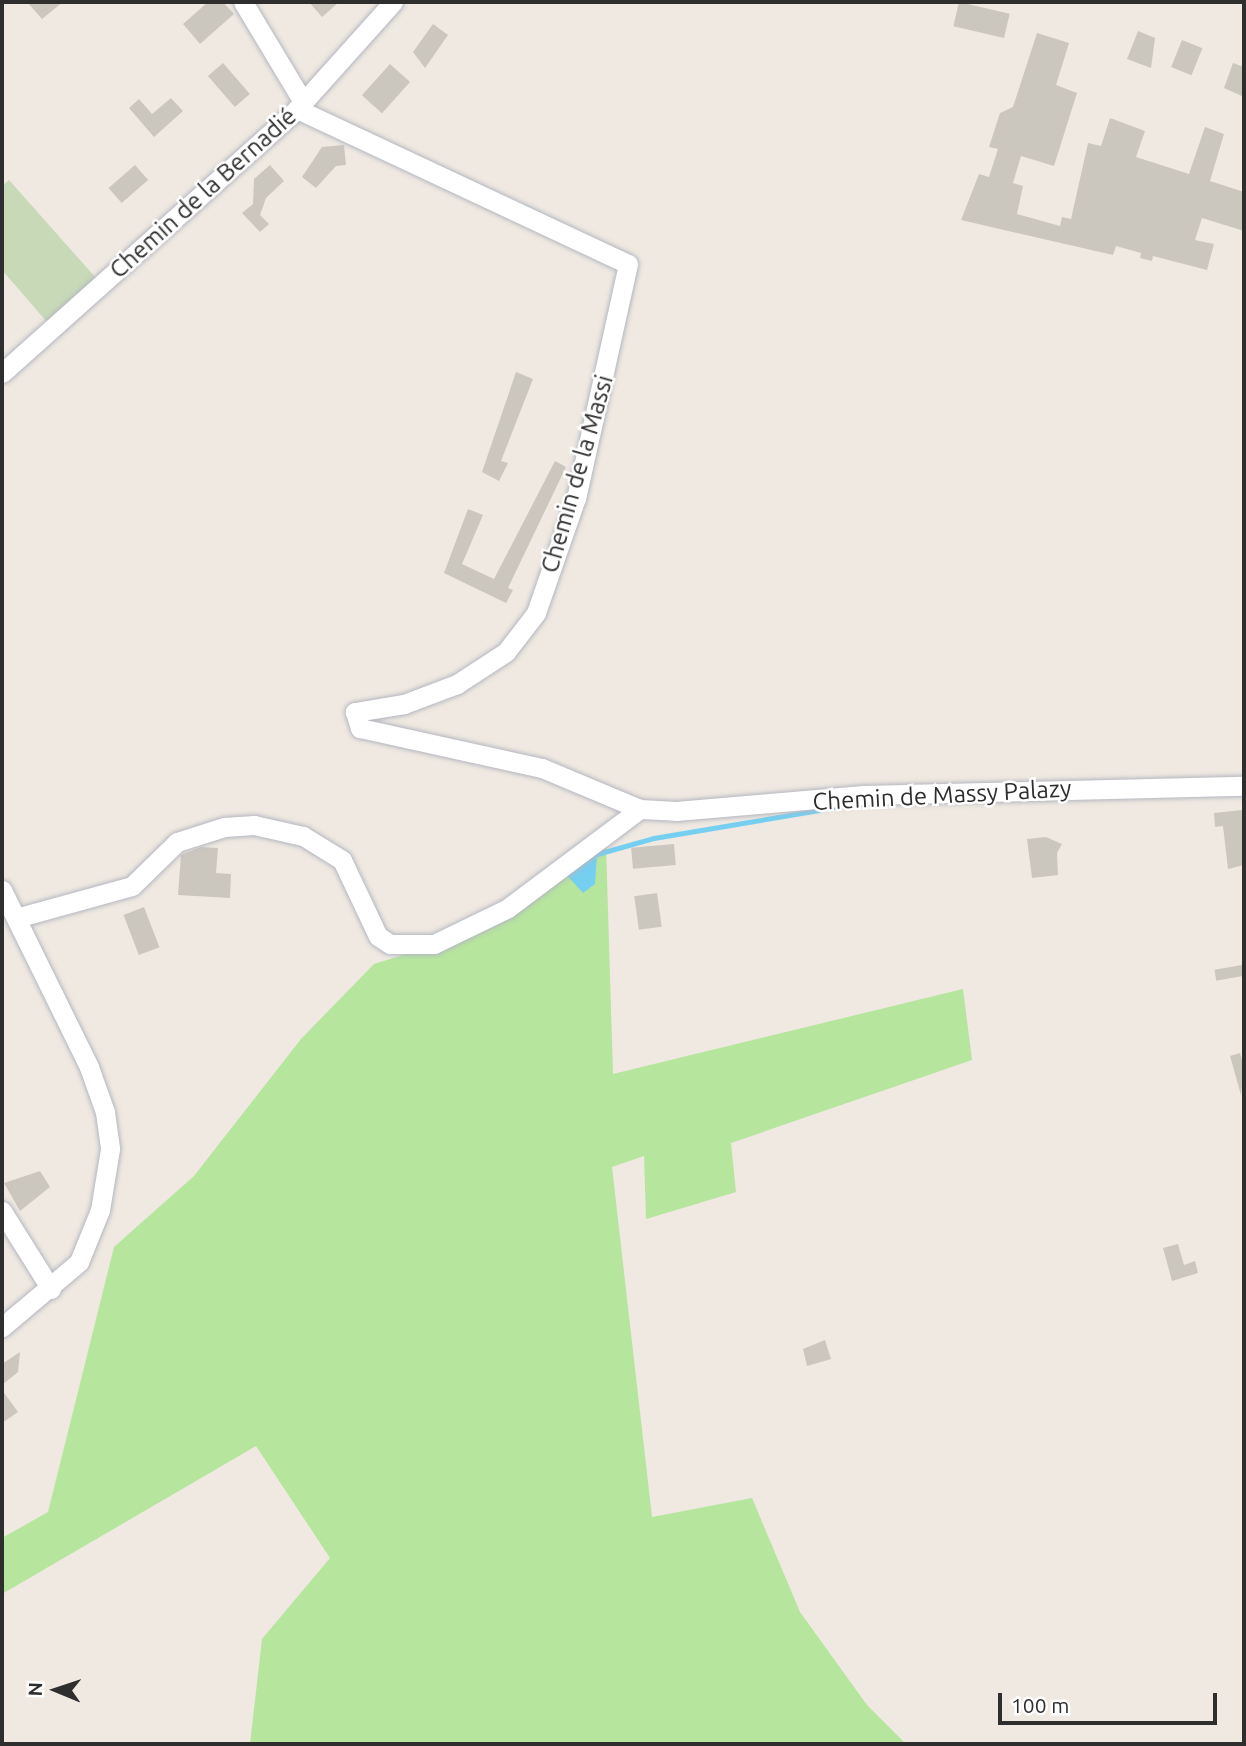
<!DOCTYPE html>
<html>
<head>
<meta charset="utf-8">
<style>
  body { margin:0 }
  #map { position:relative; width:1246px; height:1746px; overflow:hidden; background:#efe9e1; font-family:Ubuntu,sans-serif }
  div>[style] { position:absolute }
  .green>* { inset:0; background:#b6e59e }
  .cemetery>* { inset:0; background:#c8d9b8 }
  .water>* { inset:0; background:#75cff0 }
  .stream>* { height:4.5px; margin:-2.25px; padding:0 2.25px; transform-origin:2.25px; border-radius:2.25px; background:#75cff0 }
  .building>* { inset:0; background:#cbc7bf; transform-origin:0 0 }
  .roads { filter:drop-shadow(0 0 2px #b4b7c1) drop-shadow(0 0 2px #b4b7c1) }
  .minor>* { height:19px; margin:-9.5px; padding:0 9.5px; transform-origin:9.5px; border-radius:9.5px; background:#fff }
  span { translate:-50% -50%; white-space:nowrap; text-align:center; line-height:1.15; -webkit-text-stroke:5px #fff; paint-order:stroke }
  .street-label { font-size:24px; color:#2e2e2e }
  .frame { position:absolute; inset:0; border:4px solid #2e2e2e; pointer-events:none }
  .north { position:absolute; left:21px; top:1655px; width:70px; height:70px; -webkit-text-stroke:5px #fff; paint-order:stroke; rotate:272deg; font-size:19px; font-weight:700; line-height:28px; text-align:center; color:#2e2e2e }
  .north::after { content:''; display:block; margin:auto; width:24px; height:32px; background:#2e2e2e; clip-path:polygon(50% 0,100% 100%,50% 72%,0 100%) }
  .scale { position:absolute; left:998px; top:1693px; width:219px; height:32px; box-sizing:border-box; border:4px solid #2e2e2e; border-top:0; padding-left:9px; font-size:21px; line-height:24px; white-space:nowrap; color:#2e2e2e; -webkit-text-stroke:5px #fff; paint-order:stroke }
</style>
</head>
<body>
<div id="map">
  <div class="green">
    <i style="clip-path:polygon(606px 845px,613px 1074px,963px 989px,972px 1060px,731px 1143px,736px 1192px,646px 1219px,644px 1156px,612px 1167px,652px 1517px,752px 1498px,800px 1612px,867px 1705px,906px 1744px,250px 1744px,262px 1639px,330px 1558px,256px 1446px,2px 1594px,2px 1538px,48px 1512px,114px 1247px,194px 1176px,301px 1039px,374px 964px,490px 928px)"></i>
  </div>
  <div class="cemetery">
    <i style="clip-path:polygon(9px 180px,96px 278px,47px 322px,2px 270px,2px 186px)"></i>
  </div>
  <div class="water">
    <i style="clip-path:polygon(597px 854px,595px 884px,583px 893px,564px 872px)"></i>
  </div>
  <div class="stream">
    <i style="left:597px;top:854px;width:59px;rotate:-15.7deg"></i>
    <i style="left:654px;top:838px;width:192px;rotate:-9.6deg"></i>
  </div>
  <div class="building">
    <i style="clip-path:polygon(27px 2px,63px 2px,42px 19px)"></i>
    <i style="clip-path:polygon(208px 2px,223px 2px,234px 14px,200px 44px,183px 24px)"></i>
    <i style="clip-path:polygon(309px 2px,339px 2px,322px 17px)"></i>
    <i style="left:959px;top:2px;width:52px;height:25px;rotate:13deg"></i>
    <i style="clip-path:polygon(433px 24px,448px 35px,425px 68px,413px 52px)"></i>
    <i style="clip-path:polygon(1138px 31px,1155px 38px,1151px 68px,1127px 59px)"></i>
    <i style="clip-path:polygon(1037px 33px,1069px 43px,1056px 85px,1077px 93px,1054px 166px,1021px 156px,1013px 183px,1023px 186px,1017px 214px,1060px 226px,1062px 217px,1071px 219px,1088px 143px,1101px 146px,1110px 118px,1145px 131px,1136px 157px,1189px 174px,1205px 127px,1224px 134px,1210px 181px,1244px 192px,1244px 231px,1202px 218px,1195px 240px,1214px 244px,1207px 270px,1153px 256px,1152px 261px,1140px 258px,1141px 253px,1116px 246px,1113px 255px,961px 220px,979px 174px,989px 177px,998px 149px,989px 147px,1000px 113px,1013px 107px)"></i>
    <i style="left:1182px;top:40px;width:22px;height:29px;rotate:22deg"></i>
    <i style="left:223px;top:63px;width:41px;height:20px;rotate:49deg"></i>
    <i style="clip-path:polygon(1233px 63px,1244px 67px,1244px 97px,1224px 88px)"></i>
    <i style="left:390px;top:64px;width:27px;height:42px;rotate:42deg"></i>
    <i style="clip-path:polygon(171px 98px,183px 111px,154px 137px,129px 108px,139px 99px,152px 114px)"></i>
    <i style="clip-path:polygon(344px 145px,346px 165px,336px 166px,316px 188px,302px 177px,322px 147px)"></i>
    <i style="left:135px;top:165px;width:20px;height:35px;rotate:49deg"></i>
    <i style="clip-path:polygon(270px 165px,284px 181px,266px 198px,260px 215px,269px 224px,260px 232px,242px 213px,253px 204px,254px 179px)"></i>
    <i style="clip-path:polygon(516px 372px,533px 379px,501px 461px,508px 463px,499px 481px,482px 472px)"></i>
    <i style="clip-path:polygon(555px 461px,566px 467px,508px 588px,513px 590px,506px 603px,444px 573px,468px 509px,483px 515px,462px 564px,494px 579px)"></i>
    <i style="clip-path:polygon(1242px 810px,1244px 865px,1228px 869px,1223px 826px,1215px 827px,1214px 813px)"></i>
    <i style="clip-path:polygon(1046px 837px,1062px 844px,1057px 853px,1058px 875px,1032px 878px,1027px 839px)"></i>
    <i style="left:674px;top:844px;width:21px;height:43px;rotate:85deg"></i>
    <i style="clip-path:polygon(201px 847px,218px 848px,216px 873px,231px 874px,230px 898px,178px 895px,181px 855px)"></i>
    <i style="left:657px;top:893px;width:34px;height:23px;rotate:82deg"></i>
    <i style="left:144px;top:907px;width:43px;height:22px;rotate:69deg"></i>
    <i style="left:1242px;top:965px;width:11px;height:28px;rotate:80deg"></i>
    <i style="clip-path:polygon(1240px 1053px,1244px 1066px,1241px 1095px,1230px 1056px)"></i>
    <i style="clip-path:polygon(40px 1171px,50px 1187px,20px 1211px,4px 1183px)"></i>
    <i style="clip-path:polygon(1178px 1244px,1184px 1265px,1195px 1261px,1198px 1273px,1172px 1281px,1163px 1248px)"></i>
    <i style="clip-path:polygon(825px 1340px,831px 1359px,807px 1366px,803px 1349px)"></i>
    <i style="clip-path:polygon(20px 1352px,18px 1372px,2px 1385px,2px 1364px)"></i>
    <i style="clip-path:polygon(2px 1390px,18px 1412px,2px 1423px)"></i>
  </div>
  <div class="roads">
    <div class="minor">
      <i style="left:243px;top:2px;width:117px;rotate:59deg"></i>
      <i style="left:297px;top:109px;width:365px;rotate:25.1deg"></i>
      <i style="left:628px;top:264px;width:240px;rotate:102.5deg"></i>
      <i style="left:576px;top:498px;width:122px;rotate:109.2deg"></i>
      <i style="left:536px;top:613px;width:49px;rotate:127.6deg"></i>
      <i style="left:506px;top:652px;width:59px;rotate:146.9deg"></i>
      <i style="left:457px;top:684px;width:57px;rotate:159.3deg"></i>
      <i style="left:404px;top:704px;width:50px;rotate:170.7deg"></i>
      <i style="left:355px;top:712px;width:17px;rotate:73deg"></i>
      <i style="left:360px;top:728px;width:186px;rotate:12.4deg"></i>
      <i style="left:542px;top:768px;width:106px;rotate:22.7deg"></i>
      <i style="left:640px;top:809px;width:36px;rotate:3deg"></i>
      <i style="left:676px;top:811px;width:188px;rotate:-4.9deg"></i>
      <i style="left:863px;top:795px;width:381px;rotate:-1.4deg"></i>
      <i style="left:2px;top:373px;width:396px;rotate:-41.8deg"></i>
      <i style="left:297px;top:109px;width:144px;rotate:-48.1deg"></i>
      <i style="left:2px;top:890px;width:197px;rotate:63.8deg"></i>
      <i style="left:89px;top:1067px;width:48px;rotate:70.4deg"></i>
      <i style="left:105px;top:1112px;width:37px;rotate:82deg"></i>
      <i style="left:110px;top:1149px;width:62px;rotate:99.3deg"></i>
      <i style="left:100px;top:1210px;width:56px;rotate:112deg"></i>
      <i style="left:79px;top:1262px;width:101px;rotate:139.8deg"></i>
      <i style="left:16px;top:918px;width:120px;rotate:-15.4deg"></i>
      <i style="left:132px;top:886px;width:63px;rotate:-44.4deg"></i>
      <i style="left:177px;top:842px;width:49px;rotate:-17.7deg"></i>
      <i style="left:224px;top:827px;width:30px;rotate:-4deg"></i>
      <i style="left:254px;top:825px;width:50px;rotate:12.7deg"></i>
      <i style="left:303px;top:836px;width:46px;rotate:31.6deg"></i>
      <i style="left:342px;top:860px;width:84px;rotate:64.7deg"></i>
      <i style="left:378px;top:936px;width:14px;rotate:34deg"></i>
      <i style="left:390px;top:944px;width:44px"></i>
      <i style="left:434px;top:944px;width:82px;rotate:-25.9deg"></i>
      <i style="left:508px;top:908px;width:165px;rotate:-36.9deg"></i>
      <i style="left:2px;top:1211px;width:92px;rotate:57.9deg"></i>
    </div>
  </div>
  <div class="street-label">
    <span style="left:203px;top:193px;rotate:-42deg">Chemin de la Bernadié</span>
    <span style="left:577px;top:474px;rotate:-74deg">Chemin de la Massi</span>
    <span style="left:942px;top:795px;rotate:-3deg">Chemin de Massy Palazy</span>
  </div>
  <div class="frame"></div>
  <div class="north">N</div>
  <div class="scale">100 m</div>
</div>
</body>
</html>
